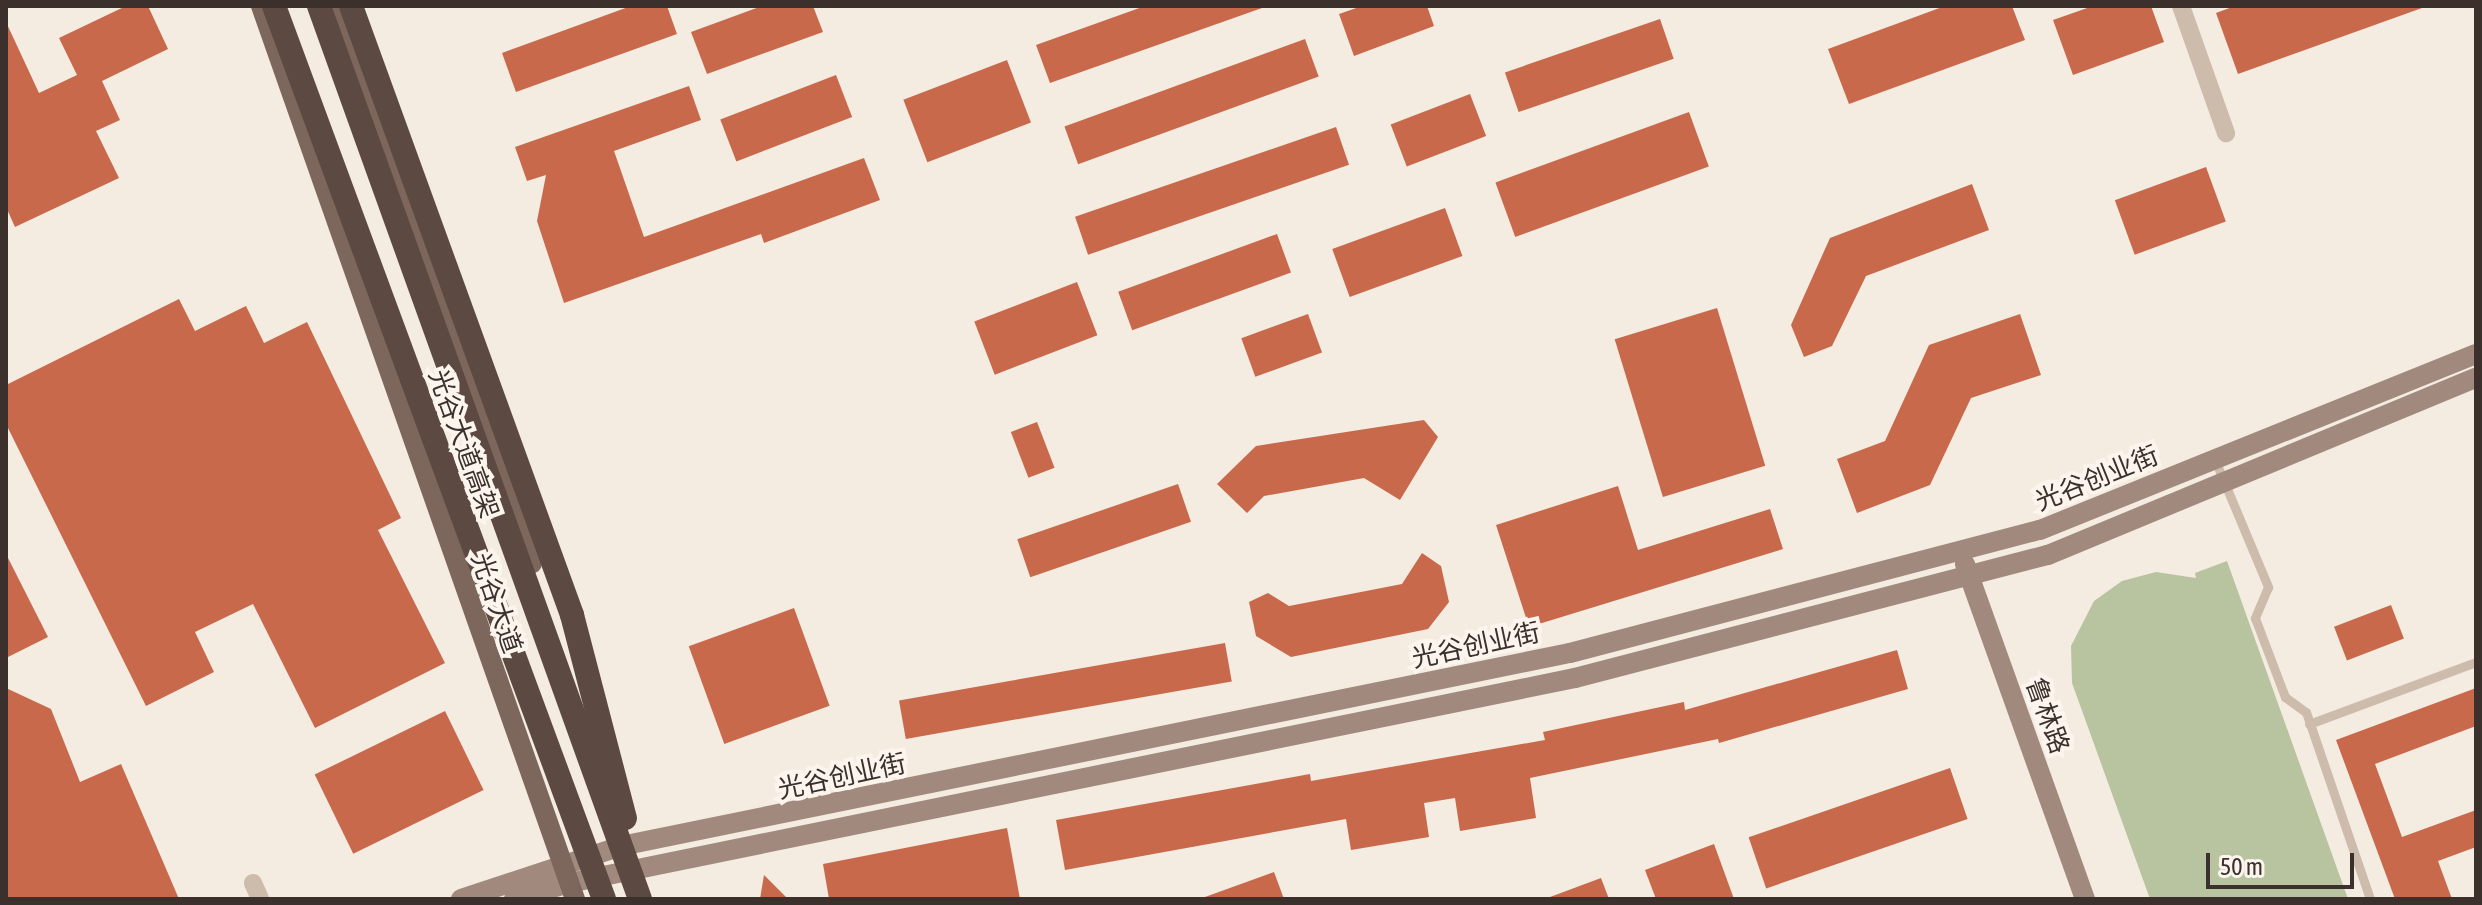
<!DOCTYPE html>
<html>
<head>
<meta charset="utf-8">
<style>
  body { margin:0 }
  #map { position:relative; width:2482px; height:905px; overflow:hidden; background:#f4ebe1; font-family:"Asap Condensed","Noto Sans SC",sans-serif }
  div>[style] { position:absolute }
  .green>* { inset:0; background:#b8c4a0 }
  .building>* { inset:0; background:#c8694b; transform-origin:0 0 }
  .lane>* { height:9px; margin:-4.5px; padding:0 4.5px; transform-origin:4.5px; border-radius:4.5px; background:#cdbbac }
  .street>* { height:18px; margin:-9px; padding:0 9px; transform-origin:9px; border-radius:9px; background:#cdbbac }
  .secondary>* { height:20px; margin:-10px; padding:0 10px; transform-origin:10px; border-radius:10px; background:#a18a7d }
  .primary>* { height:20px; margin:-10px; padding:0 10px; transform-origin:10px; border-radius:10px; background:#7d675c }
  .highway>* { height:24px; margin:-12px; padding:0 12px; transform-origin:12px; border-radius:12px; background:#5c4a42 }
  span { translate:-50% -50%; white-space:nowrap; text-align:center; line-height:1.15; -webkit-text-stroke:8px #fbf5ee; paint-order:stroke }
  .street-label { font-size:26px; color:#3b302b }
  .frame { position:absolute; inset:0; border:8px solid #3b302b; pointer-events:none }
  .scale { position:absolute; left:2206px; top:853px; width:148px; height:36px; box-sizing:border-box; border:4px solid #3b302b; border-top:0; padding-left:10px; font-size:24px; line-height:28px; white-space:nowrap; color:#3b302b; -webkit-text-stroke:6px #fbf5ee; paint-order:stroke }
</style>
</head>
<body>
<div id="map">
  <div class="green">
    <i style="clip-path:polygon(2227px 561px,2348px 899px,2150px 899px,2072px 683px,2071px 646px,2094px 601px,2122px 581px,2156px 572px,2196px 578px,2195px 573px)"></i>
  </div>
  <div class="building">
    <i style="clip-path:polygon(126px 6px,148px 6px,168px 49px,102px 81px,120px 120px,96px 131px,119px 178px,15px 227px,6px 207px,6px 22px,39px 93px,77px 75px,59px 38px)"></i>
    <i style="clip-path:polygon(631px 6px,667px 6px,677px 34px,516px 92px,502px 53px)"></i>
    <i style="clip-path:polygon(762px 6px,813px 6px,823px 32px,707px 74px,691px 32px)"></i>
    <i style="clip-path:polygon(1145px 6px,1262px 8px,1050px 83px,1036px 45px)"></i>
    <i style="clip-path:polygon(1362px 6px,1427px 6px,1434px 26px,1354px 56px,1339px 14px)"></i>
    <i style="clip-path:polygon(1945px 6px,2012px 6px,2025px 40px,1849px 104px,1828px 49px)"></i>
    <i style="clip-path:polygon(2093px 6px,2151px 6px,2164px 42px,2073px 75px,2053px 20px)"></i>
    <i style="clip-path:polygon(2235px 6px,2422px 6px,2422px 8px,2238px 74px,2216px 13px)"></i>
    <i style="left:1660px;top:19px;width:42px;height:164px;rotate:71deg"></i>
    <i style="left:1305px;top:39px;width:40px;height:256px;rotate:70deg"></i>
    <i style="left:1007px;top:60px;width:67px;height:111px;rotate:69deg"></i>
    <i style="left:836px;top:75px;width:45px;height:124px;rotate:69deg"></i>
    <i style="clip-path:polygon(689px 86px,701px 120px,614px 151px,644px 237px,864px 158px,880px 200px,764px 243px,761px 234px,564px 303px,537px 221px,546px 175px,527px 181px,515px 147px)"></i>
    <i style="left:1470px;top:94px;width:45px;height:85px;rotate:69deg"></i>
    <i style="left:1689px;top:112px;width:58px;height:206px;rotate:70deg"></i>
    <i style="left:1336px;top:127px;width:40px;height:276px;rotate:71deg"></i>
    <i style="left:2206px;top:167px;width:58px;height:97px;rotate:70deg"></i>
    <i style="clip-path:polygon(1972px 184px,1989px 230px,1866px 276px,1832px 346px,1804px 357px,1791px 325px,1830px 238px)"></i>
    <i style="left:1445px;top:208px;width:51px;height:120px;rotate:70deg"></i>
    <i style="left:1277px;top:234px;width:41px;height:169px;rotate:70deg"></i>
    <i style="left:1077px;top:282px;width:57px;height:110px;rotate:69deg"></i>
    <i style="clip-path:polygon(179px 299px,195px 331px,246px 306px,264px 343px,307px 322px,401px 518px,378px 530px,445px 663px,315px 728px,253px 604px,195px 632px,214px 672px,146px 706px,6px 424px,6px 385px)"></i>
    <i style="left:1717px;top:308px;width:165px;height:107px;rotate:73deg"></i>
    <i style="left:1308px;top:314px;width:41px;height:71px;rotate:70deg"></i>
    <i style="clip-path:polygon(2020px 314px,2041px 375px,1971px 398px,1930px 485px,1857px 513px,1837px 459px,1885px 441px,1929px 345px)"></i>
    <i style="clip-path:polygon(1424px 420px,1438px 437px,1400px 500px,1364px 478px,1264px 496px,1247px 513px,1217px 484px,1256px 446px)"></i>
    <i style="left:1037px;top:422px;width:49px;height:28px;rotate:69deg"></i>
    <i style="left:1178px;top:484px;width:40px;height:170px;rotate:71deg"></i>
    <i style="clip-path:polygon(1618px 486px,1638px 550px,1770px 509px,1783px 549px,1529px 627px,1496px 525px)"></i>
    <i style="clip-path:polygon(1422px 553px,1441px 566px,1449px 602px,1428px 629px,1291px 657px,1256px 636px,1249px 602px,1268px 593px,1289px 606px,1402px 584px)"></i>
    <i style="clip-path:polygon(6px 554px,48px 637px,6px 658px)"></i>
    <i style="left:2391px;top:605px;width:36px;height:61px;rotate:69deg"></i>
    <i style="left:794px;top:608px;width:104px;height:112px;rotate:70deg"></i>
    <i style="left:1225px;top:643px;width:39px;height:331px;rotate:80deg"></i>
    <i style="clip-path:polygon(1897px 650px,1908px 689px,1719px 743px,1718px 739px,1530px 778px,1536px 818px,1460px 831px,1455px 798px,1424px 803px,1429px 837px,1351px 850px,1346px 819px,1065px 870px,1056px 820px,1310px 774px,1311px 781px,1545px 740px,1543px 732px,1684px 702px,1685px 710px)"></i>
    <i style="clip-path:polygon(6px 688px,51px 709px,80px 782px,121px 764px,179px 899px,6px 899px)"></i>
    <i style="clip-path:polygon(2476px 688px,2476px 726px,2375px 764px,2402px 837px,2476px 810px,2476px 847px,2438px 861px,2452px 899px,2395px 899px,2336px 740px)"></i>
    <i style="left:445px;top:711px;width:88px;height:145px;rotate:64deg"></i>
    <i style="left:1950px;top:768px;width:54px;height:213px;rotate:71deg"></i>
    <i style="clip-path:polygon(1007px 828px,1020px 899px,829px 899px,823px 864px)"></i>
    <i style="clip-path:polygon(1714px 844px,1734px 899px,1656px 899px,1645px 870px)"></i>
    <i style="clip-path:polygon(1274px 872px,1284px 899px,1205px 899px,1205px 897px)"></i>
    <i style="clip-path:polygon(764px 875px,788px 899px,760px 899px)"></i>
    <i style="clip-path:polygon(1601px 878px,1609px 899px,1550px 899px,1550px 897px)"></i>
  </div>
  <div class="lane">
    <i style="left:2215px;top:460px;width:138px;rotate:67.3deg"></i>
    <i style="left:2268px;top:587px;width:34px;rotate:113deg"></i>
    <i style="left:2255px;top:618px;width:85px;rotate:69.2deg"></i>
    <i style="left:2285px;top:697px;width:26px;rotate:36deg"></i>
    <i style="left:2306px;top:712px;width:198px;rotate:71.1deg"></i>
    <i style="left:2309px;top:724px;width:178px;rotate:-20.4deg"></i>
  </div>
  <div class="street">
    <i style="left:2181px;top:6px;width:135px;rotate:70.5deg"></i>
    <i style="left:253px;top:883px;width:17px;rotate:66deg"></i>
  </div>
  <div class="secondary">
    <i style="left:1965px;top:564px;width:356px;rotate:70.3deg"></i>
    <i style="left:461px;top:899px;width:169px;rotate:-18.3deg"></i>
    <i style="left:621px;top:846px;width:968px;rotate:-11.5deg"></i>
    <i style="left:1570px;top:653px;width:486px;rotate:-14.7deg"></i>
    <i style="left:2040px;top:530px;width:470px;rotate:-22deg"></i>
    <i style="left:514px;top:899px;width:57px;rotate:-16.2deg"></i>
    <i style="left:569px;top:883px;width:1027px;rotate:-11.52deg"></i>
    <i style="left:1575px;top:678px;width:489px;rotate:-14.6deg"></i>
    <i style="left:2048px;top:555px;width:463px;rotate:-22.5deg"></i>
  </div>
  <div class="primary">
    <i style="left:261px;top:6px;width:947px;rotate:70.63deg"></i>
    <i style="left:336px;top:6px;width:591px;rotate:70.65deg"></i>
  </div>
  <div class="highway">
    <i style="left:274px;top:6px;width:952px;rotate:69.72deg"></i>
    <i style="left:319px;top:6px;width:949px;rotate:70.23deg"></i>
    <i style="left:351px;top:6px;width:648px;rotate:70.05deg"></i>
    <i style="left:572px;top:615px;width:210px;rotate:75.4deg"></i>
  </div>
  <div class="street-label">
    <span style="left:463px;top:444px;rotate:70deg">光谷大道高架</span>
    <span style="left:2097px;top:479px;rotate:-22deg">光谷创业街</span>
    <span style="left:496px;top:603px;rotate:71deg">光谷大道</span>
    <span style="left:1476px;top:646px;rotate:-12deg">光谷创业街</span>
    <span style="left:2047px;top:716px;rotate:70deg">鲁林路</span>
    <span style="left:842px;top:777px;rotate:-12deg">光谷创业街</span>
  </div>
  <div class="frame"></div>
  <div class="scale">50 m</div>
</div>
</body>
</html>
